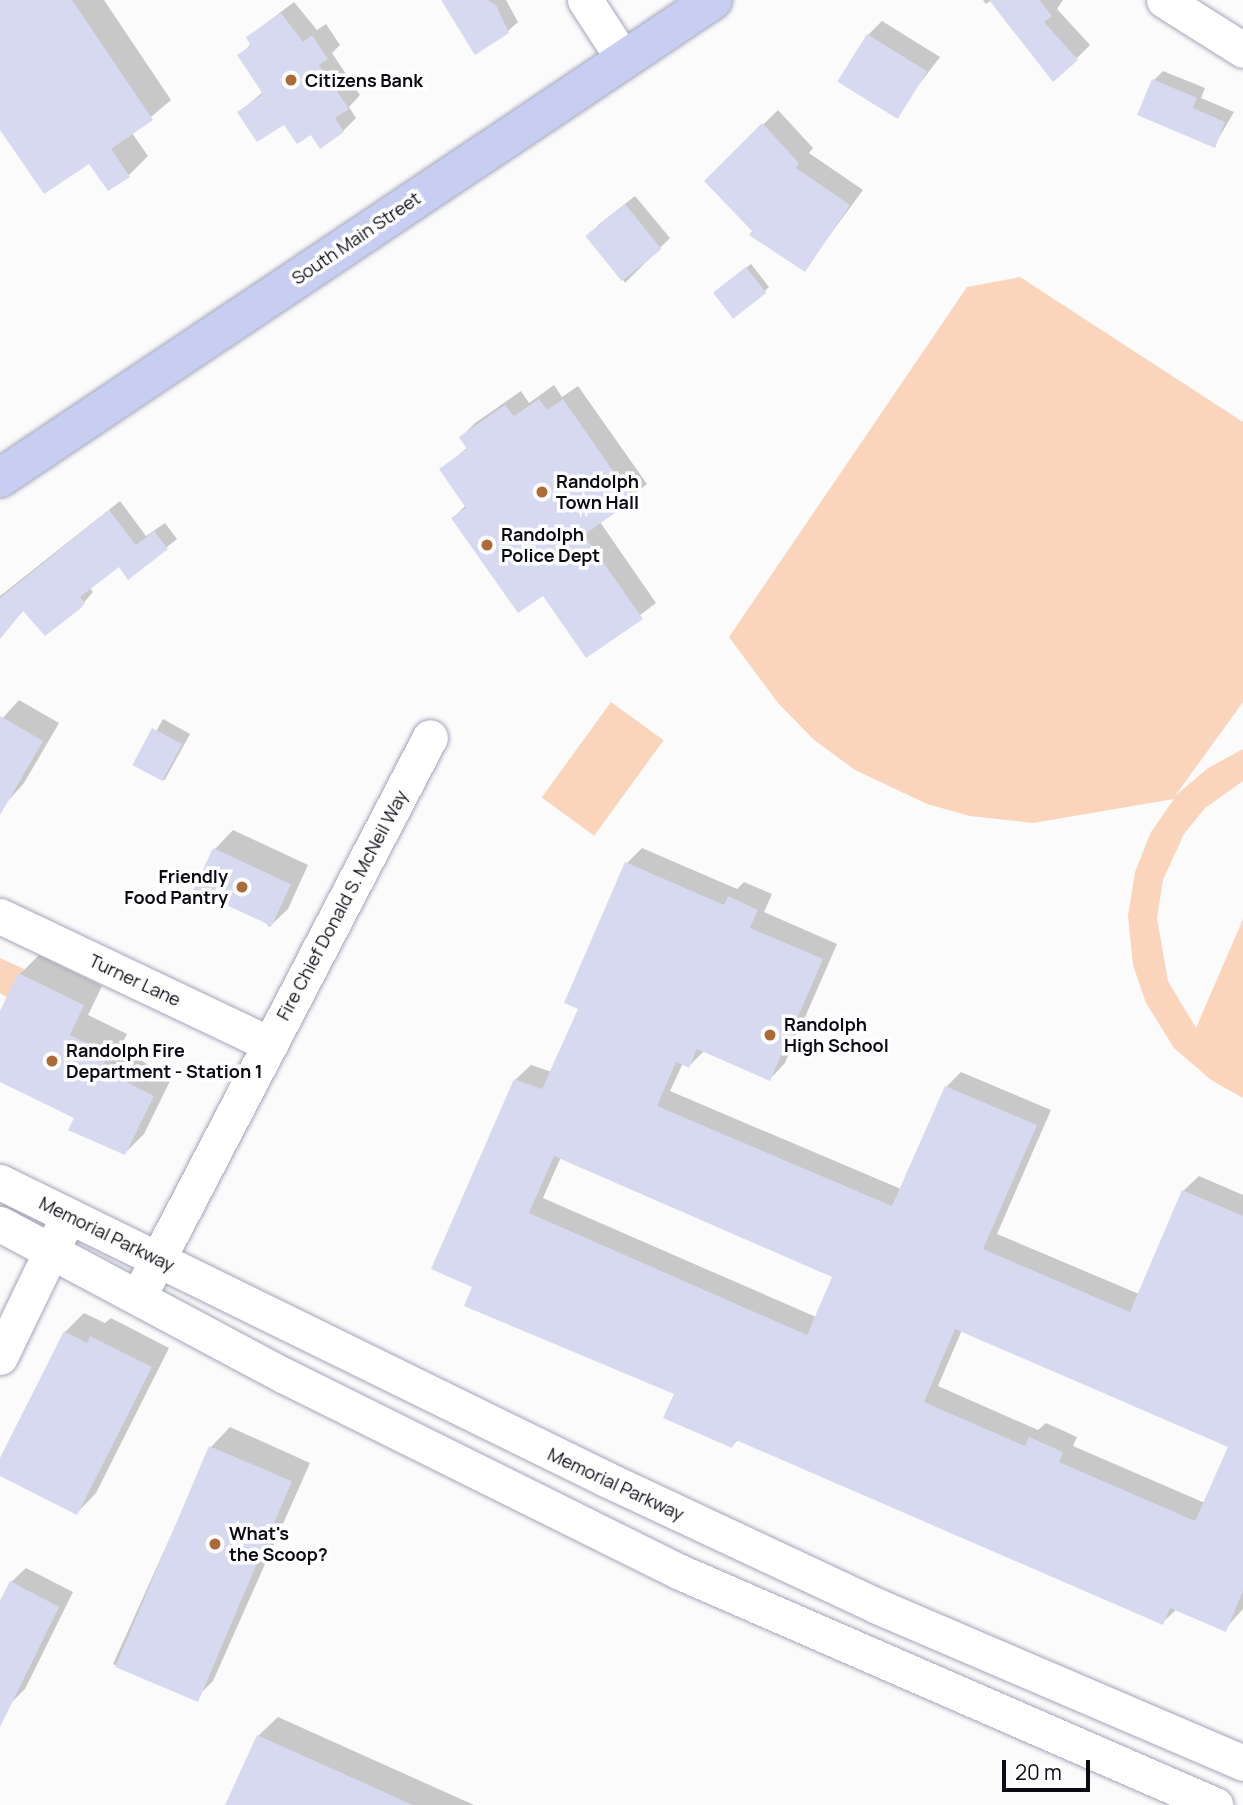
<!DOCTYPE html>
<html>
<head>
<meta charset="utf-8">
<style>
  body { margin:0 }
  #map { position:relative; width:1243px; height:1805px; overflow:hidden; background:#fbfbfb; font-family:Manrope,sans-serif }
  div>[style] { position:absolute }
  .green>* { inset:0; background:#fad5bc; transform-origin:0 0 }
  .shadow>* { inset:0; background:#0003; transform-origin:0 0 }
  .building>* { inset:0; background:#d6d9ef; transform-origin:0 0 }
  .roads { filter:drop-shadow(0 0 2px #a2a5b9) drop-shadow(0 0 2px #a2a5b9) }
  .minor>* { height:35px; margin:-17.5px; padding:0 17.5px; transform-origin:17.5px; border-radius:17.5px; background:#fff }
  .major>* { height:38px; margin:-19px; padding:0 19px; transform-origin:19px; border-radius:19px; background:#c8cdf2 }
  .dots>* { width:19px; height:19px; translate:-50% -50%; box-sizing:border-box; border:4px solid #fff; border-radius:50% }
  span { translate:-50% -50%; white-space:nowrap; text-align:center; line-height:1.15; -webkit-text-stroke:7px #fff; paint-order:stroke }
  .poi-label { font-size:18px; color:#0b0c13; font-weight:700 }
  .left { translate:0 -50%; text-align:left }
  .right { translate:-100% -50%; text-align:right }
  .street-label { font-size:18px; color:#0b0c13 }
  .scale { position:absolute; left:1002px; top:1760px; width:88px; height:32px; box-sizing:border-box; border:4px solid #0b0c13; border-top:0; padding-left:9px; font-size:21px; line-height:24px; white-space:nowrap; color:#0b0c13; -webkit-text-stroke:5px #fff; paint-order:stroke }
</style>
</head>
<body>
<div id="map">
  <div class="green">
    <i style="clip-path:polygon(1020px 277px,1243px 422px,1243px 702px,1175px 796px,1208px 768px,1243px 749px,1243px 781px,1205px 808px,1184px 834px,1163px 880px,1157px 918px,1168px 981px,1196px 1028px,1243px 919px,1243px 1098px,1211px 1080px,1174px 1048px,1146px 1003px,1133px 965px,1128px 916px,1135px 872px,1151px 832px,1174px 799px,1033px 823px,970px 816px,927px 804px,855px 770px,814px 740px,778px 703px,729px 637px,967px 287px)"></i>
    <i style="left:611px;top:702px;width:65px;height:118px;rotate:36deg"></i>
    <i style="clip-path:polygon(0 958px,24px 969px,7px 997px,0 993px)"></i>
  </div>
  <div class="shadow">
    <i style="clip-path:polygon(0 0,104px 0,171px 100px,132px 133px,148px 156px,129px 175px,0 127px)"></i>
    <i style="clip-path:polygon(445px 0,506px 0,518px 22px,508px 31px)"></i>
    <i style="clip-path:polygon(983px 0,1063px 0,1057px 9px,1090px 45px,1077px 58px,991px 0,986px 4px)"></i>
    <i style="clip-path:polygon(294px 2px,317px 30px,326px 24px,340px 45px,332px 53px,360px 95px,349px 107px,356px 118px,343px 131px,311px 132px,239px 112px,264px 91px,240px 55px,251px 44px,248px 37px)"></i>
    <i style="clip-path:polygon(882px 21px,940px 57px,895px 116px,868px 35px)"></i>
    <i style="clip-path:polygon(1163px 71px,1205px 88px,1201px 98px,1234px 112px,1214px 146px,1154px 80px)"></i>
    <i style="clip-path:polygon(778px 110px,813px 148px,809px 153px,863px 190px,804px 270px,706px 181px)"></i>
    <i style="clip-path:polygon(635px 196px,670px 238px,625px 283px,597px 226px)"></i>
    <i style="clip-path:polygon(751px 264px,769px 287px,765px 291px,719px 289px)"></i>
    <i style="clip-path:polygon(554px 385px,562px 397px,578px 386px,647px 484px,600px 522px,656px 603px,586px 656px,543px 594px,453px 518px,466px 505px,442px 469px,468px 447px,461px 437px,475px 423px,521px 391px,529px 403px)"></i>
    <i style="clip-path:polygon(120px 501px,146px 536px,165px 523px,177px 539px,129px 577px,119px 565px,89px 587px,93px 592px,80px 607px,24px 609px,0 638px,0 596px)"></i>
    <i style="clip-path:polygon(19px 700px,59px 723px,24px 783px,0 810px,0 721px)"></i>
    <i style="left:163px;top:719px;width:31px;height:53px;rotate:29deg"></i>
    <i style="clip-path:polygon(233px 830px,308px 865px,288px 909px,269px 927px,215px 849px)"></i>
    <i style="clip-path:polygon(evenodd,642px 848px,737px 889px,744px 882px,772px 894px,764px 912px,837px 944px,785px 1063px,770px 1079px,705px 1050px,689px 1066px,683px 1063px,670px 1091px,901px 1189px,946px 1087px,961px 1072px,1051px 1110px,997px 1234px,1139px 1294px,1183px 1191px,1199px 1176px,1243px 1195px,1243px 1609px,1225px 1629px,1177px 1609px,1162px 1623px,739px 1439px,732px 1446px,677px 1393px,475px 1286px,515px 1080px,531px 1065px,552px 1072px,580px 1008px,627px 863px,642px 848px,561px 1157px,834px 1276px,816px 1317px,543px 1198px,561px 1157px,642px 848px,962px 1330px,1230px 1446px,1205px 1503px,1073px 1446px,1077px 1437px,1046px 1423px,1038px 1430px,938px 1386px,962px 1330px)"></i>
    <i style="clip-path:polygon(39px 955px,102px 986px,88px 1015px,127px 1034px,119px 1049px,172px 1077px,144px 1134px,125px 1153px,76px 1117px,0 1080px,0 1015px,20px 974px)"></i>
    <i style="clip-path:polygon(84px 1313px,105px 1323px,111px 1318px,169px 1348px,96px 1493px,77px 1513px,0 1474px,0 1462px,65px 1332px)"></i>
    <i style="clip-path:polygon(230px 1427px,310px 1463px,213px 1681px,194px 1700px,113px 1664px,211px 1447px)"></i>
    <i style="clip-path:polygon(26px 1568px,73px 1592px,25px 1689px,10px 1704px,0 1699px,0 1604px,11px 1582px)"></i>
    <i style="clip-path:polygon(278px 1717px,474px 1805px,227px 1805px,258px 1736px)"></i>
  </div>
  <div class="building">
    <i style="clip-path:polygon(0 0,72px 0,153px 120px,111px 149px,130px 177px,108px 191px,89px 164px,44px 194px,0 130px)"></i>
    <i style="clip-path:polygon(441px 0,487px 0,496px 5px,509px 33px,475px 55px)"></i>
    <i style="clip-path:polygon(989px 0,1039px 0,1052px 16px,1044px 22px,1078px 60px,1053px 82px)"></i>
    <i style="clip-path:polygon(281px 13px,303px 42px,312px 35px,328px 59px,319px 65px,349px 109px,335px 118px,344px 132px,320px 149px,311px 135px,297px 144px,284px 125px,257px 142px,237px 112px,263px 94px,237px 55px,251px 46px,246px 37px)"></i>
    <i style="left:867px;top:34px;width:71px;height:56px;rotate:32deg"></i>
    <i style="clip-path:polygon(1152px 79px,1197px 98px,1193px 108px,1225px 122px,1215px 148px,1137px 115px)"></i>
    <i style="clip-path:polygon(762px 123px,799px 163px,796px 168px,850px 205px,805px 272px,749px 235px,752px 231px,704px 181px)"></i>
    <i style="left:625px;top:204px;width:58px;height:51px;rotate:51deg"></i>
    <i style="left:746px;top:267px;width:33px;height:42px;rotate:52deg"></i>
    <i style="clip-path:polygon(539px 399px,547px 410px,563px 399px,633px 500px,584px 535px,643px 619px,586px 658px,543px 596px,518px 613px,451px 518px,466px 508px,439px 469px,467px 449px,459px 437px,505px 405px,514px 416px)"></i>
    <i style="clip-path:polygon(109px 510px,136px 545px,154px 531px,168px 549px,128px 580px,119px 567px,80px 597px,85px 603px,81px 608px,45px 636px,23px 611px,0 639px,0 598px)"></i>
    <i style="clip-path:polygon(0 716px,43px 741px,0 815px)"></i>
    <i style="left:152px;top:728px;width:34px;height:42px;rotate:28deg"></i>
    <i style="left:213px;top:848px;width:86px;height:46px;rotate:25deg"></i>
    <i style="clip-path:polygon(evenodd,625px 862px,724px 905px,728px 896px,758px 910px,750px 928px,823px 959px,770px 1081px,697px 1049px,689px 1068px,676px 1062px,657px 1106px,892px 1206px,945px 1086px,1037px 1125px,983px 1249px,1130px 1312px,1182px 1190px,1243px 1216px,1243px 1591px,1226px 1632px,1170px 1608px,1163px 1625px,736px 1440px,732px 1448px,663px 1418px,674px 1394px,464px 1306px,472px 1287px,431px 1269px,514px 1079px,542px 1089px,578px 1009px,564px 1003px,625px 862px,554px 1156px,832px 1277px,807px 1335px,529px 1213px,554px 1156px,625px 862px,955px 1329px,1228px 1447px,1195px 1521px,1059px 1462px,1063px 1452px,1029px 1437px,1025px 1446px,924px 1402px,955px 1329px)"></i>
    <i style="clip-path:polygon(18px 973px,84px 1005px,70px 1035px,109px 1054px,101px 1069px,154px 1096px,125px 1155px,68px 1130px,74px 1118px,0 1082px,0 1011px)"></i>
    <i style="clip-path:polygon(64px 1331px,87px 1343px,90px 1336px,152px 1367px,77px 1515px,0 1476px,0 1458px)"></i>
    <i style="left:209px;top:1446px;width:90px;height:240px;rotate:23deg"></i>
    <i style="clip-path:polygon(10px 1581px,59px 1607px,0 1727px,0 1601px)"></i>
    <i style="clip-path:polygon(257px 1735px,413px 1805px,225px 1805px)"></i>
  </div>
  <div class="roads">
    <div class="minor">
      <i style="left:585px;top:0;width:72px;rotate:57deg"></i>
      <i style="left:1164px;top:0;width:93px;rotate:32.3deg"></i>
      <i style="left:0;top:916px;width:299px;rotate:25.4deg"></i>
      <i style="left:0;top:1182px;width:675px;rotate:26.11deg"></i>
      <i style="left:606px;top:1479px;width:299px;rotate:25.1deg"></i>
      <i style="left:877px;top:1606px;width:398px;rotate:23.2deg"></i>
      <i style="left:0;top:1224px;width:323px;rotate:28.1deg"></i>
      <i style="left:285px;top:1376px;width:441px;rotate:26.4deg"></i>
      <i style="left:680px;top:1572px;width:584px;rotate:23.53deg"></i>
      <i style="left:147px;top:1280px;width:612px;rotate:-62.47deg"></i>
      <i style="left:0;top:1357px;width:140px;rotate:-64.2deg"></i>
    </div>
    <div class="major">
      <i style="left:0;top:478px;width:858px;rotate:-33.84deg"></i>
    </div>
  </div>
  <div class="dots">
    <i style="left:291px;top:80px;background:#ac6a36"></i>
    <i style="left:542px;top:492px;background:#ac6a36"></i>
    <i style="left:487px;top:545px;background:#ac6a36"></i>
    <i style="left:242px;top:887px;background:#ac6a36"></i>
    <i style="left:770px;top:1035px;background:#ac6a36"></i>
    <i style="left:52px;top:1061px;background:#ac6a36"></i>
    <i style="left:215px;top:1544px;background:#ac6a36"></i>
  </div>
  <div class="poi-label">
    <span class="left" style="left:305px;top:80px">Citizens Bank</span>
    <span class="left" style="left:556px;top:492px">Randolph<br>Town Hall</span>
    <span class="left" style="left:501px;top:545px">Randolph<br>Police Dept</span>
    <span class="right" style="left:228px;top:887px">Friendly<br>Food Pantry</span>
    <span class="left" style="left:784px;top:1035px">Randolph<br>High School</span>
    <span class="left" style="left:66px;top:1061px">Randolph Fire<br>Department - Station 1</span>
    <span class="left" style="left:229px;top:1544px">What's<br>the Scoop?</span>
  </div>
  <div class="street-label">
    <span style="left:356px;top:238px;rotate:-34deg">South Main Street</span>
    <span style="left:342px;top:905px;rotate:-62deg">Fire Chief Donald S. McNeil Way</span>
    <span style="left:135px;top:980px;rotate:25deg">Turner Lane</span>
    <span style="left:107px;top:1234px;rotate:26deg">Memorial Parkway</span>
    <span style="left:616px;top:1484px;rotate:25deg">Memorial Parkway</span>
  </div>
  <div class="scale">20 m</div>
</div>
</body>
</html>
